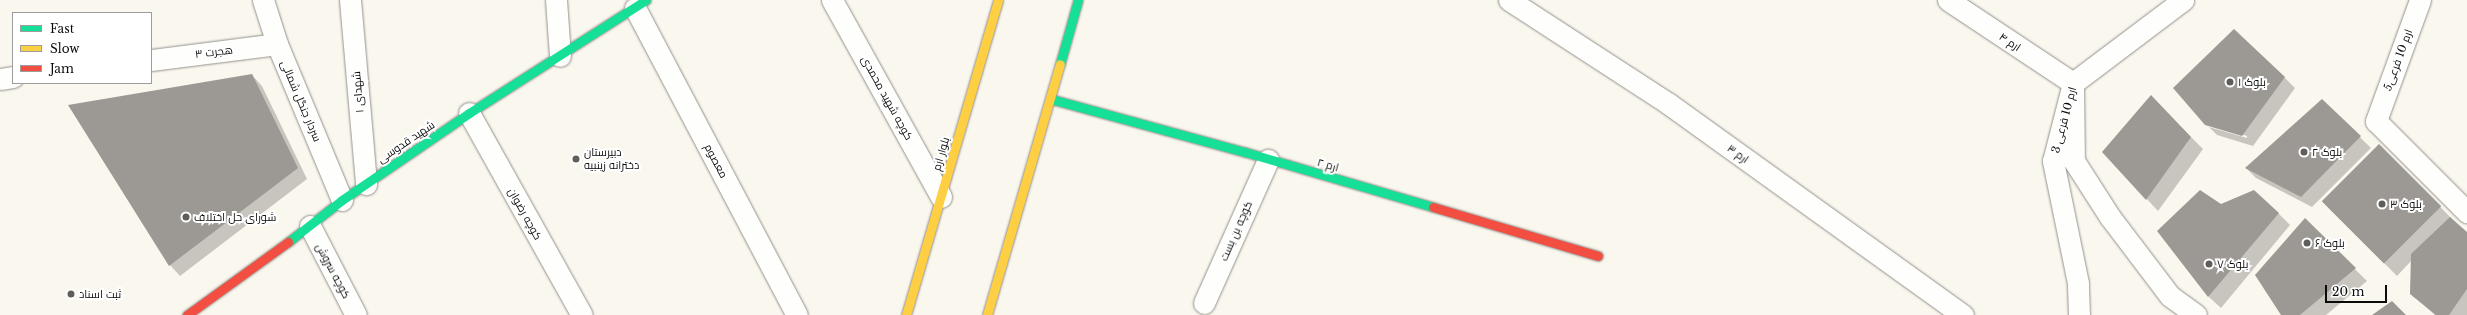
<!DOCTYPE html>
<html>
<head>
<meta charset="utf-8">
<style>
  body { margin:0 }
  #map { position:relative; width:2467px; height:315px; overflow:hidden; background:#faf7ee; font-family:"Libre Baskerville",Cairo,serif }
  div>[style] { position:absolute }
  .shadow>* { inset:0; background:#0003 }
  .building>* { inset:0; background:#9c9994; transform-origin:0 0 }
  .roads { filter:drop-shadow(0 0 1px #93918d) drop-shadow(0 0 1px #93918d) }
  .street>* { height:21px; margin:-10.5px; padding:0 10.5px; transform-origin:10.5px; border-radius:10.5px; background:#fefefc }
  .fast>* { height:9px; margin:-4.5px; padding:0 4.5px; transform-origin:4.5px; border-radius:4.5px; background:#16e098 }
  .slow>* { height:9px; margin:-4.5px; padding:0 4.5px; transform-origin:4.5px; border-radius:4.5px; background:#ffcf43 }
  .jam>* { height:9px; margin:-4.5px; padding:0 4.5px; transform-origin:4.5px; border-radius:4.5px; background:#f24e42 }
  .dots>* { width:11px; height:11px; translate:-50% -50%; box-sizing:border-box; border:2px solid #fff; border-radius:50% }
  span { translate:-50% -50%; white-space:nowrap; text-align:center; line-height:1.15; -webkit-text-stroke:4px #fff; paint-order:stroke }
  .street-label { font-size:11px; color:#0b0b0b }
  .poi-label { font-size:11px; color:#0b0b0b }
  .left { translate:0 -50%; text-align:left }
  .legend { position:absolute; left:12px; top:12px; width:140px; height:72px; box-sizing:border-box; background:#fff; border:1px solid #9d9d9d; margin:0; padding:5px 7px; list-style:none; font-size:12px; color:#0b0b0b }
  .legend li { display:flex; align-items:center; gap:8px; height:20px }
  .legend b { width:20px; border:1px solid #9d9d9d }
  .scale { position:absolute; left:2325px; top:285px; width:62px; height:18px; box-sizing:border-box; border:2px solid #0b0b0b; border-top:0; padding-left:5px; font-size:12px; line-height:14px; white-space:nowrap; color:#0b0b0b; -webkit-text-stroke:3px #fff; paint-order:stroke }
</style>
</head>
<body>
<div id="map">
  <div class="shadow">
    <i style="clip-path:polygon(252px 75px,262px 86px,307px 179px,180px 276px,170px 265px)"></i>
    <i style="clip-path:polygon(2284px 77px,2295px 88px,2253px 146px,2217px 135px,2209px 127px,2247px 138px,2247px 136px,2206px 124px)"></i>
    <i style="clip-path:polygon(2151px 97px,2203px 149px,2158px 211px,2103px 152px)"></i>
    <i style="clip-path:polygon(2322px 100px,2371px 148px,2312px 207px,2256px 178px,2246px 168px)"></i>
    <i style="clip-path:polygon(2379px 145px,2467px 234px,2467px 315px,2435px 315px,2411px 294px,2412px 260px,2397px 276px,2323px 202px)"></i>
    <i style="clip-path:polygon(2221px 205px,2278px 213px,2290px 225px,2221px 308px,2209px 297px,2159px 231px)"></i>
    <i style="clip-path:polygon(2305px 220px,2367px 281px,2326px 315px,2282px 315px)"></i>
  </div>
  <div class="building">
    <i style="clip-path:polygon(2234px 29px,2285px 77px,2242px 136px,2205px 125px,2173px 88px)"></i>
    <i style="clip-path:polygon(252px 74px,298px 168px,169px 266px,68px 105px)"></i>
    <i style="clip-path:polygon(2151px 95px,2191px 137px,2146px 200px,2102px 152px)"></i>
    <i style="clip-path:polygon(2322px 99px,2361px 136px,2301px 197px,2245px 168px)"></i>
    <i style="left:2379px;top:144px;width:88px;height:81px;rotate:45deg"></i>
    <i style="clip-path:polygon(2200px 190px,2221px 204px,2254px 190px,2279px 213px,2208px 297px,2157px 231px)"></i>
    <i style="clip-path:polygon(2450px 217px,2467px 232px,2467px 289px,2449px 315px,2436px 315px,2410px 294px,2411px 254px)"></i>
    <i style="clip-path:polygon(2305px 218px,2356px 268px,2300px 315px,2281px 315px,2255px 275px)"></i>
    <i style="clip-path:polygon(2392px 301px,2406px 315px,2372px 315px)"></i>
  </div>
  <div class="roads">
    <div class="street">
      <i style="left:263px;top:0;width:46px;rotate:72.3deg"></i>
      <i style="left:277px;top:44px;width:169px;rotate:67.4deg"></i>
      <i style="left:350px;top:0;width:185px;rotate:85deg"></i>
      <i style="left:556px;top:0;width:56px;rotate:85.9deg"></i>
      <i style="left:832px;top:0;width:225px;rotate:61deg"></i>
      <i style="left:1509px;top:0;width:191px;rotate:33deg"></i>
      <i style="left:1669px;top:104px;width:362px;rotate:35.7deg"></i>
      <i style="left:1948px;top:0;width:150px;rotate:33.6deg"></i>
      <i style="left:2073px;top:83px;width:78px;rotate:89.3deg"></i>
      <i style="left:2074px;top:161px;width:67px;rotate:57.3deg"></i>
      <i style="left:2110px;top:217px;width:99px;rotate:52.8deg"></i>
      <i style="left:2170px;top:296px;width:32px;rotate:36deg"></i>
      <i style="left:2420px;top:0;width:129px;rotate:110deg"></i>
      <i style="left:2376px;top:121px;width:129px;rotate:45deg"></i>
      <i style="left:635px;top:8px;width:347px;rotate:62.2deg"></i>
      <i style="left:151px;top:60px;width:127px;rotate:-7.2deg"></i>
      <i style="left:0;top:79px;width:13px;rotate:-9deg"></i>
      <i style="left:469px;top:113px;width:231px;rotate:60.8deg"></i>
      <i style="left:310px;top:226px;width:100px;rotate:62.7deg"></i>
      <i style="left:1204px;top:303px;width:157px;rotate:-65.9deg"></i>
      <i style="left:2079px;top:315px;width:32px;rotate:-92deg"></i>
      <i style="left:2078px;top:283px;width:125px;rotate:-101.6deg"></i>
      <i style="left:2053px;top:161px;width:81px;rotate:-75.6deg"></i>
      <i style="left:2073px;top:83px;width:138px;rotate:-37deg"></i>
    </div>
    <div class="fast">
      <i style="left:1060px;top:64px;width:66px;rotate:-74.3deg"></i>
      <i style="left:1051px;top:99px;width:201px;rotate:15.3deg"></i>
      <i style="left:1245px;top:152px;width:196px;rotate:16.3deg"></i>
      <i style="left:288px;top:242px;width:68px;rotate:-37.9deg"></i>
      <i style="left:342px;top:200px;width:154px;rotate:-34.4deg"></i>
      <i style="left:469px;top:113px;width:210px;rotate:-32.6deg"></i>
    </div>
    <div class="slow">
      <i style="left:906px;top:315px;width:328px;rotate:-73.7deg"></i>
      <i style="left:987px;top:315px;width:261px;rotate:-73.8deg"></i>
    </div>
    <div class="jam">
      <i style="left:1433px;top:207px;width:172px;rotate:16.5deg"></i>
      <i style="left:187px;top:315px;width:125px;rotate:-35.9deg"></i>
    </div>
  </div>
  <div class="dots">
    <i style="left:2230px;top:82px;background:#5f5e5a"></i>
    <i style="left:2304px;top:152px;background:#5f5e5a"></i>
    <i style="left:576px;top:159px;background:#5f5e5a"></i>
    <i style="left:2382px;top:204px;background:#5f5e5a"></i>
    <i style="left:186px;top:217px;background:#5f5e5a"></i>
    <i style="left:2307px;top:243px;background:#5f5e5a"></i>
    <i style="left:2209px;top:264px;background:#5f5e5a"></i>
    <i style="left:71px;top:294px;background:#5f5e5a"></i>
  </div>
  <div class="street-label">
    <span style="left:2010px;top:42px;rotate:34deg">ارم ۴</span>
    <span style="left:214px;top:52px;rotate:-7deg">هجرت ۳</span>
    <span style="left:2398px;top:60px;rotate:-70deg">ارم 10 فرعی5</span>
    <span style="left:358px;top:92px;rotate:-95deg">شهدای ۱</span>
    <span style="left:887px;top:98px;rotate:61deg">کوچه شهید محمدی</span>
    <span style="left:301px;top:101px;rotate:67deg">سردار جنگل شمالی</span>
    <span style="left:2064px;top:120px;rotate:-75deg">ارم 10 فرعی 3</span>
    <span style="left:406px;top:142px;rotate:-34deg">شهید قدوسی</span>
    <span style="left:941px;top:154px;rotate:-74deg">بلوار ارم</span>
    <span style="left:1738px;top:154px;rotate:36deg">ارم ۳</span>
    <span style="left:716px;top:161px;rotate:62deg">معصوم</span>
    <span style="left:1328px;top:165px;rotate:16deg">ارم ۲</span>
    <span style="left:525px;top:214px;rotate:61deg">کوچه رضوان</span>
    <span style="left:1236px;top:231px;rotate:-66deg">کوچه بن بست</span>
    <span style="left:333px;top:271px;rotate:62deg">کوچه سروش</span>
  </div>
  <div class="poi-label">
    <span class="left" style="left:2238px;top:82px">بلوک ۱</span>
    <span class="left" style="left:2312px;top:152px">بلوک ۲</span>
    <span class="left" style="left:584px;top:159px">دبیرستان<br>دخترانه زینبیه</span>
    <span class="left" style="left:2390px;top:204px">بلوک ۳</span>
    <span class="left" style="left:194px;top:217px">شورای حل اختلاف</span>
    <span class="left" style="left:2315px;top:243px">بلوک ۶</span>
    <span class="left" style="left:2217px;top:264px">بلوک ۷</span>
    <span class="left" style="left:79px;top:294px">ثبت اسناد</span>
  </div>
  <ul class="legend">
  <li><b style="height:5px;background:#16e098"></b>Fast</li>
  <li><b style="height:5px;background:#ffcf43"></b>Slow</li>
  <li><b style="height:5px;background:#f24e42"></b>Jam</li>
  </ul>
  <div class="scale">20 m</div>
</div>
</body>
</html>
